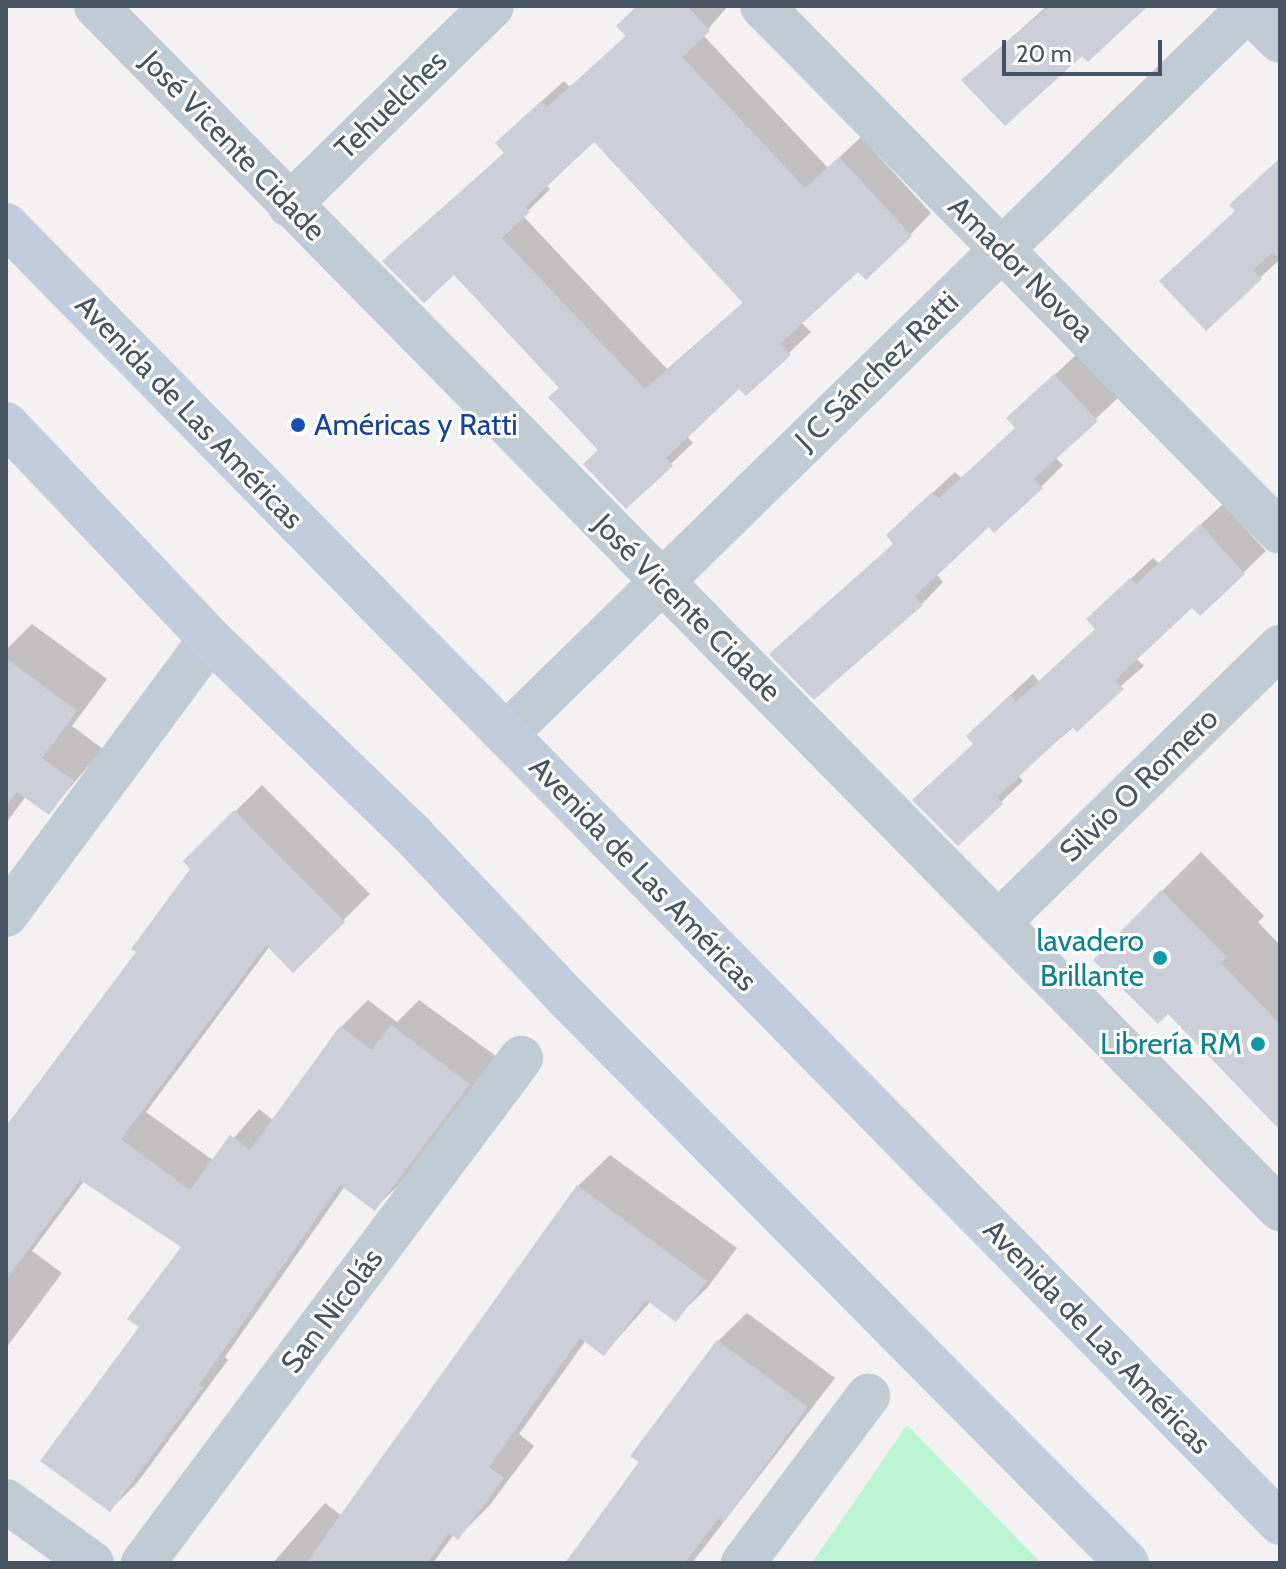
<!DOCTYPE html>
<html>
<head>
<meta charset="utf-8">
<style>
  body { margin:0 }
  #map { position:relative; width:1286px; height:1569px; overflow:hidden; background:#f3f1f1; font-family:Cabin,sans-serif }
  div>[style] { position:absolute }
  .green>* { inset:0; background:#bbf5d3 }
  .shadow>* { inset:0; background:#0003 }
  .building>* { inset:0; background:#cccfd7 }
  .street>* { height:44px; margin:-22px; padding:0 22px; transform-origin:22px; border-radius:22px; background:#c0cbd4 }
  .secondary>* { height:44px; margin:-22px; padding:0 22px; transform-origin:22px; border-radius:22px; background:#c1cddc }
  .dots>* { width:22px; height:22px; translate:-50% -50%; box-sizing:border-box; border:4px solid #fff; border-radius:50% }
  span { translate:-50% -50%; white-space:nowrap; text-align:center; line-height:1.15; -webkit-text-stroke:6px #fff; paint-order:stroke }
  .street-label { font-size:30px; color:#465461 }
  .transit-label { font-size:30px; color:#164399 }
  .left { translate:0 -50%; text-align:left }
  .culture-label { font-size:30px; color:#0d838f }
  .right { translate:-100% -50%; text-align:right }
  .frame { position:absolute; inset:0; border:8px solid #465461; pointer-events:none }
  .scale { position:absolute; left:1002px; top:40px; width:160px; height:36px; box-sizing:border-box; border:4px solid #465461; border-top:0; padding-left:10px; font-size:24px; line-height:28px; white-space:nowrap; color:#465461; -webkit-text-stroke:6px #fff; paint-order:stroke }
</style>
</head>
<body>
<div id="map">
  <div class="green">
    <i style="clip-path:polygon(907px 1425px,1041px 1563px,812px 1563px)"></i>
  </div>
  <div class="shadow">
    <i style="clip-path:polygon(evenodd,638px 6px,728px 6px,703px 35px,828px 168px,861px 137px,931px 213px,910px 235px,858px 269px,801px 322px,811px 332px,746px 394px,739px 386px,687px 436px,693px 443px,626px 506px,600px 449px,561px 387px,455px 273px,385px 261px,506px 151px,519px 122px,564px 81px,570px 87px,627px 35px,638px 6px,595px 140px,744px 302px,667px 369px,523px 216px,550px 189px,546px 185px,595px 140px)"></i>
    <i style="clip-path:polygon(1047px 6px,1144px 6px,1082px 53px,964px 80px)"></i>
    <i style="clip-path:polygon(1280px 159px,1280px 259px,1206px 329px,1237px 210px)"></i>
    <i style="clip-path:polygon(1077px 354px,1118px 398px,1055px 457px,1063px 465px,1041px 487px,989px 525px,936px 574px,943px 582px,922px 604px,814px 697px,910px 514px,955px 472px,961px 478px,1017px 427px,1031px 397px)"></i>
    <i style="clip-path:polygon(1223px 504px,1266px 551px,1200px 614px,1192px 606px,1136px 658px,1144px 666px,1018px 775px,1023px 781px,958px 843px,975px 743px,990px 714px,1033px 674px,1039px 682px,1097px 628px,1111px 597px,1153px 558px,1159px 563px)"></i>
    <i style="clip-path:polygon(32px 624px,107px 679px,72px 726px,103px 749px,49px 812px,26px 796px,6px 823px,6px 650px)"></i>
    <i style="clip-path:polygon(262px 785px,370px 894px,293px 970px,270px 946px,146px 1112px,214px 1161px,259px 1109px,274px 1121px,341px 1027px,368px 1000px,397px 1022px,419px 1000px,496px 1056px,402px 1182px,375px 1208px,345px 1186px,225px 1357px,228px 1360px,137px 1483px,110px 1510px,141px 1327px,184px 1246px,85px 1180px,32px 1251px,62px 1273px,6px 1348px,6px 1129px,138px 951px,193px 869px,185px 861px)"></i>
    <i style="clip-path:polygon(1201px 852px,1264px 916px,1258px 922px,1280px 945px,1280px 1089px,1162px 891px)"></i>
    <i style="clip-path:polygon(610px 1155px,737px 1248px,707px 1288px,675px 1319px,651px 1301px,604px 1354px,586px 1340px,519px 1434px,534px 1446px,489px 1506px,458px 1537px,454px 1534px,433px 1563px,273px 1563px,325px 1503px,342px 1516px,578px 1186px)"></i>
    <i style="clip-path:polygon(747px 1313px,835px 1378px,692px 1563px,567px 1563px,642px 1462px,633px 1455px,718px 1341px)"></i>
  </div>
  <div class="building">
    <i style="clip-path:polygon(evenodd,637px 6px,687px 6px,710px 31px,682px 57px,805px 188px,839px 157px,912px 236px,866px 280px,858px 272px,780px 344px,791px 355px,746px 396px,739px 389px,666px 458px,673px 466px,626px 509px,583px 464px,598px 450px,548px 397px,559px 388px,454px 275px,424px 303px,382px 261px,504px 153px,495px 143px,541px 101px,547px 107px,626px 36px,616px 26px,637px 6px,594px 142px,743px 303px,645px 389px,502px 238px,530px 212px,525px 207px,594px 142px)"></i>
    <i style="clip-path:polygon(1050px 6px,1148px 6px,1088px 62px,1082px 56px,1005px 126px,961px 80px)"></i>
    <i style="clip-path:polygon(1280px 158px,1280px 259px,1273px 252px,1253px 270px,1262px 279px,1206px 331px,1159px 281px,1235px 211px,1229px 205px)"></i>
    <i style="clip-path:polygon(1054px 374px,1098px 421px,1034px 479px,1043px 488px,994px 533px,989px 527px,915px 596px,923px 605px,814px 700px,769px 654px,893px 544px,886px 535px,932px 492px,939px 498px,1015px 428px,1006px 418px)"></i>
    <i style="clip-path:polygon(1200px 524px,1245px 574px,1200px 616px,1192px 608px,1115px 680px,1124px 689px,1077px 732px,1072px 727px,997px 797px,1003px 804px,958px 846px,912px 800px,973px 744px,966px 736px,1010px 695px,1016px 702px,1095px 629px,1086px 619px,1130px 578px,1136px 584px)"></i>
    <i style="clip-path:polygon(6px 658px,77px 711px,42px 758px,74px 781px,49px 815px,17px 792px,6px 806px)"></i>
    <i style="clip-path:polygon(234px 810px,345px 922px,293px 973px,266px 945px,121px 1139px,190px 1190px,230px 1135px,250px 1150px,340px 1026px,372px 1050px,391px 1025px,470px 1084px,375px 1211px,340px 1185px,199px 1385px,203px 1387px,110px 1512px,40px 1461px,139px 1327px,127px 1319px,181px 1247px,80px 1180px,6px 1280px,6px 1126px,136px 952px,131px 949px,190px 869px,183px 861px)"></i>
    <i style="clip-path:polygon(1161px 890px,1227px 957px,1221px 963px,1280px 1024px,1280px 1130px,1168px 1014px,1158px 1024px,1093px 960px)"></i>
    <i style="clip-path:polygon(577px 1185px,707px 1281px,676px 1322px,646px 1300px,604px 1356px,580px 1338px,489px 1467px,504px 1478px,458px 1540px,449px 1533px,427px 1563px,306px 1563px)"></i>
    <i style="clip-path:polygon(717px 1340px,808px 1407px,723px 1523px,718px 1519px,685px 1563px,565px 1563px,639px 1462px,630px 1456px)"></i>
  </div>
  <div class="street">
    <i style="left:96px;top:6px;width:1688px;rotate:45.46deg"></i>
    <i style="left:762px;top:6px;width:738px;rotate:45.44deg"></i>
    <i style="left:1245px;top:6px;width:49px;rotate:45deg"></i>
    <i style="left:289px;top:205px;width:284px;rotate:-44.4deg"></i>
    <i style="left:506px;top:734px;width:1037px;rotate:-44.34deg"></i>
    <i style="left:6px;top:915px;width:343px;rotate:-53.5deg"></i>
    <i style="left:998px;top:923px;width:395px;rotate:-44.4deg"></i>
    <i style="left:6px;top:1501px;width:106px;rotate:35.8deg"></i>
    <i style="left:143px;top:1563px;width:631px;rotate:-53.18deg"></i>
    <i style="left:743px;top:1563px;width:209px;rotate:-53.2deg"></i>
  </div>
  <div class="secondary">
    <i style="left:6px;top:225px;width:1819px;rotate:45.53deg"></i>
    <i style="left:6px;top:424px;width:296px;rotate:46.5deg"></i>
    <i style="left:210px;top:639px;width:281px;rotate:44deg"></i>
    <i style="left:412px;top:834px;width:224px;rotate:46.6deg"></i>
    <i style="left:566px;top:997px;width:797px;rotate:45.25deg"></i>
  </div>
  <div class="dots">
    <i style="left:298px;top:425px;background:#1a4fb4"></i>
    <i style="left:1160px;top:958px;background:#0f9aa8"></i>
    <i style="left:1258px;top:1044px;background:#0f9aa8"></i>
  </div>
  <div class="street-label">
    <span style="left:391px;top:105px;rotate:-44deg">Tehuelches</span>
    <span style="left:233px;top:146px;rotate:46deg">José Vicente Cidade</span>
    <span style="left:1021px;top:269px;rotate:45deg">Amador Novoa</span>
    <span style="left:877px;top:371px;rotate:-44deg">J C Sánchez Ratti</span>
    <span style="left:189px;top:412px;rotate:46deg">Avenida de Las Américas</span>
    <span style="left:687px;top:608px;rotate:45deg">José Vicente Cidade</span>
    <span style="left:1139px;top:785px;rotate:-44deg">Silvio O Romero</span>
    <span style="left:643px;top:874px;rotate:46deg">Avenida de Las Américas</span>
    <span style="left:332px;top:1311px;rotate:-53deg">San Nicolás</span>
    <span style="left:1097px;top:1337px;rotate:46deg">Avenida de Las Américas</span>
  </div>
  <div class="transit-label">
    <span class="left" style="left:314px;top:425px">Américas y Ratti</span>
  </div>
  <div class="culture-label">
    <span class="right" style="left:1144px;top:958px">lavadero<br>Brillante</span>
    <span class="right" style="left:1242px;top:1044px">Librería RM</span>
  </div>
  <div class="frame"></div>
  <div class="scale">20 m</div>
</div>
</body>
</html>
